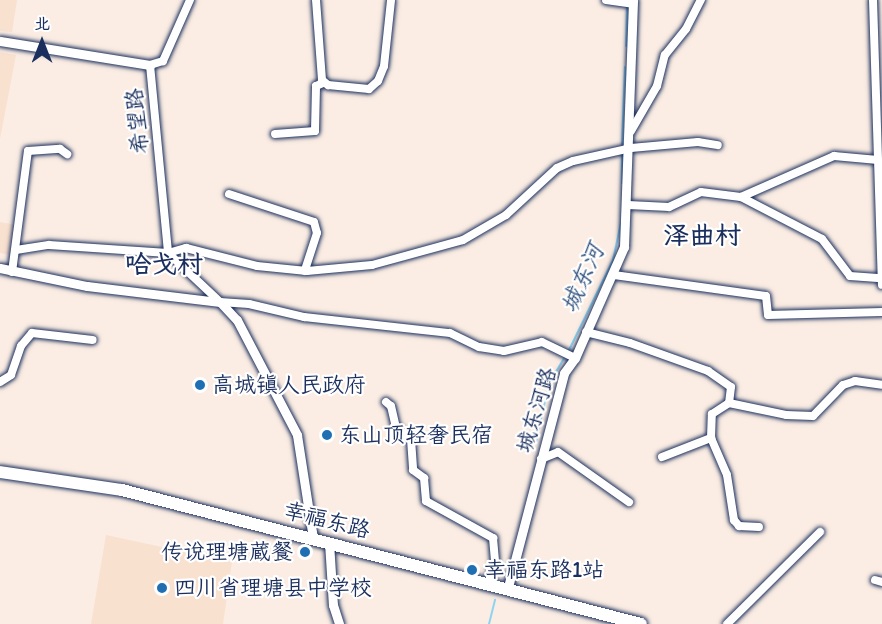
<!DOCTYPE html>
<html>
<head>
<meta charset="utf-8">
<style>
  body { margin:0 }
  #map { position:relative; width:882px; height:624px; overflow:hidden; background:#fbede3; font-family:Itim,"LXGW WenKai TC",sans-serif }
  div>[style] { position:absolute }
  .built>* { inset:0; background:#f9e1d0 }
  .stream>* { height:2px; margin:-1px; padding:0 1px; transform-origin:1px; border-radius:1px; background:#8ed4f0 }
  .roads { filter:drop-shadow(0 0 2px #1b2f5e) drop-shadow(0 0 2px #1b2f5e) }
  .minor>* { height:8px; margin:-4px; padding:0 4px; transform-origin:4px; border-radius:4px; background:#fff }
  .tertiary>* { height:9px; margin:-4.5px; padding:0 4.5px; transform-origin:4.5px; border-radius:4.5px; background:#fff }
  .primary>* { height:12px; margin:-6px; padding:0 6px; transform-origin:6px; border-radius:6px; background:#fff }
  .dots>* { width:16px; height:16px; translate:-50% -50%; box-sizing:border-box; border:3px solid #fff; border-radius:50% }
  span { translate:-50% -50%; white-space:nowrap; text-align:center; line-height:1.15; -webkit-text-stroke:4.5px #fff; paint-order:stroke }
  .street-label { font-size:22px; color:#1b2f5e }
  .poi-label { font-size:22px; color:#1b2f5e }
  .left { translate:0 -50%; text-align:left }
  .right { translate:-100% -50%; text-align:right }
  .water-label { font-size:24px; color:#385882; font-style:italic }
  .quarter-label { font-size:26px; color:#1b2f5e; font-weight:700 }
  .north { position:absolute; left:12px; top:12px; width:60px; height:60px; -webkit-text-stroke:4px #fff; paint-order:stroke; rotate:0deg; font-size:16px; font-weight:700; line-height:24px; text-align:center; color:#1b2f5e }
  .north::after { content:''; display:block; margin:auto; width:21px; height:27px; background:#1b2f5e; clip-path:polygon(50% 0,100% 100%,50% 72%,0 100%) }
</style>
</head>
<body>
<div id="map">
  <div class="built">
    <i style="clip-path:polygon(0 0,17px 0,12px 32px,0 31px)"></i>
    <i style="clip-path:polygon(0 52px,16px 55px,0 139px)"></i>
    <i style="clip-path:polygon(0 222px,16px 225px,10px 255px,0 253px)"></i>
    <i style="clip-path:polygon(106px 535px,232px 562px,223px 624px,91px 624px)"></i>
  </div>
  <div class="stream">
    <i style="left:626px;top:46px;width:40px;rotate:-88.6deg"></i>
    <i style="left:622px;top:144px;width:77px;rotate:-87.8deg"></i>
    <i style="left:622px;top:183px;width:30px;rotate:-90deg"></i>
    <i style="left:568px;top:352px;width:102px;rotate:-63.9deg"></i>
    <i style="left:613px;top:260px;width:39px;rotate:-78deg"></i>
    <i style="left:554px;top:375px;width:21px;rotate:-59deg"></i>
    <i style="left:536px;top:442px;width:51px;rotate:-77.6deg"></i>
    <i style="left:489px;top:624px;width:25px;rotate:-76deg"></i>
  </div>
  <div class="roads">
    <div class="minor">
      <i style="left:190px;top:0;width:67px;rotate:113.9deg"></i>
      <i style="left:163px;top:61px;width:14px;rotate:163deg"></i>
      <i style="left:150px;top:65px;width:189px;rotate:84.5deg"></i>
      <i style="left:168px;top:253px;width:71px;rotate:43.3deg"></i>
      <i style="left:220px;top:302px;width:29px;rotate:4deg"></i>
      <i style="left:249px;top:304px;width:57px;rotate:13.3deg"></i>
      <i style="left:304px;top:317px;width:147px;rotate:6.3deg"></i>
      <i style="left:450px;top:333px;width:32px;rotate:26deg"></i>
      <i style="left:479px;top:347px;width:25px;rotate:9deg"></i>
      <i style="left:504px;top:351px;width:39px;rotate:-13deg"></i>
      <i style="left:542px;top:342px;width:37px;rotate:26deg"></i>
      <i style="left:316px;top:0;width:80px;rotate:85.7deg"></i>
      <i style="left:322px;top:80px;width:8px;rotate:40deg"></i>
      <i style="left:328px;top:85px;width:41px;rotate:5.6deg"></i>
      <i style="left:369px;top:89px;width:12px;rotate:-42deg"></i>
      <i style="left:378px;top:81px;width:16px;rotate:-68deg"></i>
      <i style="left:384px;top:66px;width:66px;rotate:-83.9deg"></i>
      <i style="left:606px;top:0;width:27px;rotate:8deg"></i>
      <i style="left:873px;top:0;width:285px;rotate:88.2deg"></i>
      <i style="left:631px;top:131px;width:52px;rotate:-60deg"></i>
      <i style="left:657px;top:86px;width:32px;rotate:-76deg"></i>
      <i style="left:665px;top:55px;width:33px;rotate:-51deg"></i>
      <i style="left:686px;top:29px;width:33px;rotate:-63deg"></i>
      <i style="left:275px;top:134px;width:40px;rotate:-4.3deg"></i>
      <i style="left:315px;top:131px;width:45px;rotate:-88.7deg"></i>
      <i style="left:316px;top:86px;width:8px;rotate:-23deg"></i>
      <i style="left:229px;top:194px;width:89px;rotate:18.2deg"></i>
      <i style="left:314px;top:222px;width:11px;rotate:75deg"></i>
      <i style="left:317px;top:233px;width:40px;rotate:108deg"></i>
      <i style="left:741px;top:197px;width:102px;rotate:-23.8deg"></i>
      <i style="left:834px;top:156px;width:44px;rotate:5.2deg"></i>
      <i style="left:628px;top:205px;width:41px;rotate:2.8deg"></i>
      <i style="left:669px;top:207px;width:35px;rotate:-25deg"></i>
      <i style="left:701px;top:192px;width:40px;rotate:7.1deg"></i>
      <i style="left:741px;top:197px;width:91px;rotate:27.4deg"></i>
      <i style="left:822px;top:239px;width:46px;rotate:52.9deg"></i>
      <i style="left:850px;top:276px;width:31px;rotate:4deg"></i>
      <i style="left:16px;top:250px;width:33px;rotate:-9deg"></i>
      <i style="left:49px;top:245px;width:119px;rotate:3.8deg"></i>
      <i style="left:168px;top:253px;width:19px;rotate:-16deg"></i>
      <i style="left:186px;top:248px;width:73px;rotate:14.2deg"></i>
      <i style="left:257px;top:266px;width:50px;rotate:5.7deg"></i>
      <i style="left:307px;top:271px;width:65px;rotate:-5.3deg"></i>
      <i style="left:372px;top:265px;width:94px;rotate:-15.4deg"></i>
      <i style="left:463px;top:240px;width:50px;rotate:-30.2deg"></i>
      <i style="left:506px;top:215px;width:69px;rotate:-42.7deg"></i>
      <i style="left:557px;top:168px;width:17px;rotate:-24deg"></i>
      <i style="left:573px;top:161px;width:59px;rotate:-12.6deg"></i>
      <i style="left:631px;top:148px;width:67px;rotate:-5.1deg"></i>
      <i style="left:698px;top:142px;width:20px;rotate:9deg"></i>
      <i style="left:12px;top:272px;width:122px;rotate:-82.5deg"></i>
      <i style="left:28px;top:151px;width:32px;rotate:-4deg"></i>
      <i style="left:60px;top:149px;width:9px;rotate:36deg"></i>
      <i style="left:614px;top:275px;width:153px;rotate:7.9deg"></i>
      <i style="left:766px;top:296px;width:19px;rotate:84deg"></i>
      <i style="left:768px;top:315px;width:114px;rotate:-1.5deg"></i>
      <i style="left:586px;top:332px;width:45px;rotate:14deg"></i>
      <i style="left:630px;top:343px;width:83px;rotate:19.7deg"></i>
      <i style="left:708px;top:371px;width:28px;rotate:35deg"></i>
      <i style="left:731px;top:387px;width:16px;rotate:97deg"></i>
      <i style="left:729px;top:403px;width:58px;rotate:11.9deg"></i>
      <i style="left:786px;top:415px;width:27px;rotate:2deg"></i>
      <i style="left:813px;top:416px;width:43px;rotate:-45.9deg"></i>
      <i style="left:843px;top:385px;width:13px;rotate:-18deg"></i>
      <i style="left:855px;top:381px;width:27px;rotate:8deg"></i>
      <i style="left:0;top:382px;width:13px;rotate:-32deg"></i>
      <i style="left:11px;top:375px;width:31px;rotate:-71deg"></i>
      <i style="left:21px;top:346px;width:17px;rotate:-50deg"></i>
      <i style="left:32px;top:333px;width:61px;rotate:6.5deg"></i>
      <i style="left:386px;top:402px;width:6px;rotate:39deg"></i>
      <i style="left:391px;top:406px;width:22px;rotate:77deg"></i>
      <i style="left:396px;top:427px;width:19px;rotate:39deg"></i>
      <i style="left:411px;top:439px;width:31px;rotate:86deg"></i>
      <i style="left:413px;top:470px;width:14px;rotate:36deg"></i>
      <i style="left:424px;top:478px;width:23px;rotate:85deg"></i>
      <i style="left:426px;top:501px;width:77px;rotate:28.9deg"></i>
      <i style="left:493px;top:538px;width:24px;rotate:85deg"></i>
      <i style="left:495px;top:562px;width:22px;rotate:108deg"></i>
      <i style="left:711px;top:438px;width:40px;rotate:66.6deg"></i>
      <i style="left:727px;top:475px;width:46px;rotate:81.2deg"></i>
      <i style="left:734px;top:520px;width:8px;rotate:50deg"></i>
      <i style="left:739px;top:526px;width:20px;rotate:3deg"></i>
      <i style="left:662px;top:457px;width:53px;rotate:-21.2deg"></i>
      <i style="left:711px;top:438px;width:24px;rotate:-88deg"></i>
      <i style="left:712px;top:414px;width:20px;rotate:-33deg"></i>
      <i style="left:541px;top:459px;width:18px;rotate:-22deg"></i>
      <i style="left:558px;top:452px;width:87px;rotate:35.2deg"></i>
      <i style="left:875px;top:580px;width:7px;rotate:16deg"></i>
      <i style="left:727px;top:624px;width:131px;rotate:-44.7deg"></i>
    </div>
    <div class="tertiary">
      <i style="left:0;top:41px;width:152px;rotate:9.1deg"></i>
      <i style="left:0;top:268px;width:89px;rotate:11.7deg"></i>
      <i style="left:87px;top:286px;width:134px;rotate:6.9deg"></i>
      <i style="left:220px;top:302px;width:25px;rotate:47deg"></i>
      <i style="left:237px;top:320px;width:130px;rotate:62.4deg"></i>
      <i style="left:297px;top:435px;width:104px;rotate:81.2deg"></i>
      <i style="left:329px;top:542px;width:63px;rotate:86.4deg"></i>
      <i style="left:333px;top:605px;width:20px;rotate:72deg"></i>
      <i style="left:508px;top:587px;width:221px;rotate:-75.3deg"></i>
      <i style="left:564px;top:373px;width:19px;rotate:-54deg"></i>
      <i style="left:575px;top:358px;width:121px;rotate:-66.2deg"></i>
      <i style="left:624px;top:247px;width:247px;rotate:-87.9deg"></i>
    </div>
    <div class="primary">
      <i style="left:0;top:472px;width:123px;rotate:8.4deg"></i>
      <i style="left:122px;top:490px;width:536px;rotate:14.48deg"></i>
    </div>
  </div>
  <div class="dots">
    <i style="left:200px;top:385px;background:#1f6fb2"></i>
    <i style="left:327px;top:435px;background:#1f6fb2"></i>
    <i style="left:305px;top:552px;background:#1f6fb2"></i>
    <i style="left:472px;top:570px;background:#1f6fb2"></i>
    <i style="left:162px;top:588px;background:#1f6fb2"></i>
  </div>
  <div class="street-label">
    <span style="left:137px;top:121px;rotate:-96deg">希望路</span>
    <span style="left:536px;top:410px;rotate:-73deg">城东河路</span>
    <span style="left:327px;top:520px;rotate:14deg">幸福东路</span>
  </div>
  <div class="poi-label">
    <span class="left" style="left:212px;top:385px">高城镇人民政府</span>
    <span class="left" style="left:339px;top:435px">东山顶轻奢民宿</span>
    <span class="right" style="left:293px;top:552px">传说理塘蔵餐</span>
    <span class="left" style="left:484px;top:570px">幸福东路1站</span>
    <span class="left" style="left:174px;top:588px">四川省理塘县中学校</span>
  </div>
  <div class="water-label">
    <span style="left:582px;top:278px;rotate:-66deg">城东河</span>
  </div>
  <div class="quarter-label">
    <span style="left:702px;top:236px">泽曲村</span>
    <span style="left:164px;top:265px">哈戈村</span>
  </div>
  <div class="north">北</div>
</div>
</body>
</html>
